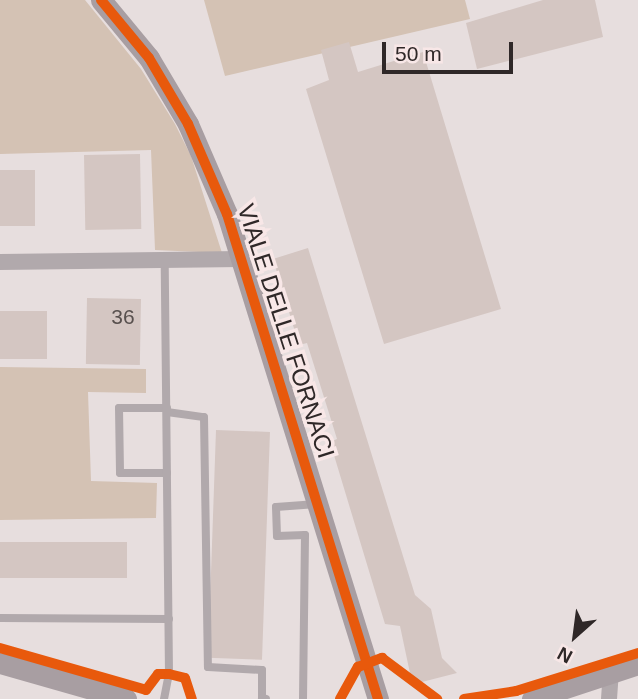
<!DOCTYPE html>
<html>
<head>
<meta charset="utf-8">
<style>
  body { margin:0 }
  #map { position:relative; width:638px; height:699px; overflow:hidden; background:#e7dede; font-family:Helvetica,sans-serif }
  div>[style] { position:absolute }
  .green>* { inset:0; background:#d4c2b4 }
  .building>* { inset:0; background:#d4c6c2; transform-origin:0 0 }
  .lane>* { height:8px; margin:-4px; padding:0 4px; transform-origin:4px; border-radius:4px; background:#b1a9ac }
  .street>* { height:16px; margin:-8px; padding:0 8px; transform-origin:8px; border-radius:8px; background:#b1a9ac }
  .secondary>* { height:21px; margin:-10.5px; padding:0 10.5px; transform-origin:10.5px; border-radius:10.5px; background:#a89ea2 }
  .cycleway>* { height:10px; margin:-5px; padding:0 5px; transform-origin:5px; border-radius:5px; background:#e8590c }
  span { translate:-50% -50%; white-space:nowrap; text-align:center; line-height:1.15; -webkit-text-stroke:7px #f8e7e7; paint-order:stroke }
  .number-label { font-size:21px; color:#58504e }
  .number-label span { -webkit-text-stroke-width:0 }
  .street-label { font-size:24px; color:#2f2828 }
  .north { position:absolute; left:540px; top:601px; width:70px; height:70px; -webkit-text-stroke:5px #f8e7e7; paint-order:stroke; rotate:208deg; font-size:19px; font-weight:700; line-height:28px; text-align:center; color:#2f2828 }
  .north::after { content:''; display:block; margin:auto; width:24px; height:32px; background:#2f2828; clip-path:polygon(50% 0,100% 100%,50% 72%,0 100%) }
  .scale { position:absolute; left:382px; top:42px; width:131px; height:32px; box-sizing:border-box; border:4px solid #2f2828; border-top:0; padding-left:9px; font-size:21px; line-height:24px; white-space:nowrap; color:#2f2828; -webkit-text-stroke:5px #f8e7e7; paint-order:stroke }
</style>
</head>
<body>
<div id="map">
  <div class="green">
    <i style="clip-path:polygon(0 0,85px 0,141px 69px,175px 124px,191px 156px,222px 253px,155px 250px,151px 150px,0 154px)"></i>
    <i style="clip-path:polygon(204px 0,465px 0,470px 19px,225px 76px)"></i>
    <i style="clip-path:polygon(0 367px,146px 369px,146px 393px,88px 392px,91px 481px,157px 483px,156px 518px,0 520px)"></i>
  </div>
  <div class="building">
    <i style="clip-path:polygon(543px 0,595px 0,603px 37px,477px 69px,466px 23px)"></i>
    <i style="clip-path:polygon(349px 42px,358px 72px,423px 52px,501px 309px,384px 344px,306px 89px,329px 80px,321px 50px)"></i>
    <i style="left:140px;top:154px;width:75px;height:56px;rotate:89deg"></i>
    <i style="left:0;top:170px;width:35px;height:56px"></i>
    <i style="clip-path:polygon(308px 248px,415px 595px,431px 609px,442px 658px,457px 673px,418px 683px,411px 678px,400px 626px,385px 624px,330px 442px,337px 439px,328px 410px,307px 343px,299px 345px,273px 259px)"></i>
    <i style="left:87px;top:298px;width:54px;height:66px;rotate:1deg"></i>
    <i style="left:0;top:311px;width:47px;height:48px"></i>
    <i style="left:216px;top:430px;width:54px;height:228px;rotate:2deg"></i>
    <i style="left:127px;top:542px;width:36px;height:127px;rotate:90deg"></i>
  </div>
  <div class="lane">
    <i style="left:167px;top:408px;width:48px;rotate:180deg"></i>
    <i style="left:119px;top:408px;width:65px;rotate:89.1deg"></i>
    <i style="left:120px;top:473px;width:47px"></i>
    <i style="left:167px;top:412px;width:37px;rotate:8deg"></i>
    <i style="left:204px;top:417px;width:250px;rotate:89.1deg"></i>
    <i style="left:208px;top:667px;width:54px;rotate:3.2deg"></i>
    <i style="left:262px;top:670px;width:28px;rotate:90deg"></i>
    <i style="left:262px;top:698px;width:4px;rotate:14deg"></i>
    <i style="left:0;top:618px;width:169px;rotate:0.3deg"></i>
    <i style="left:164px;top:699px;width:25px;rotate:-79deg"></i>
    <i style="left:169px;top:674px;width:412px;rotate:-90.6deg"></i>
    <i style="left:303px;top:699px;width:164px;rotate:-89.3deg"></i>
    <i style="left:305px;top:535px;width:28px;rotate:178deg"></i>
    <i style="left:277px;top:536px;width:29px;rotate:-92deg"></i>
    <i style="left:276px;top:507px;width:41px;rotate:-4.2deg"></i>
  </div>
  <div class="street">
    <i style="left:0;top:262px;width:241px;rotate:-0.7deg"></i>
    <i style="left:609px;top:699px;width:26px;rotate:-86deg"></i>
  </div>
  <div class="secondary">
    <i style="left:101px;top:0;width:75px;rotate:50.4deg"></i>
    <i style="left:149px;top:58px;width:77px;rotate:59.4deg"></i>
    <i style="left:188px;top:124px;width:98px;rotate:66.6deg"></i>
    <i style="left:227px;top:214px;width:508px;rotate:72.71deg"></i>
    <i style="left:0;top:663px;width:131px;rotate:15.9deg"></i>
    <i style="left:532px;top:699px;width:112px;rotate:-18.3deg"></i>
  </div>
  <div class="cycleway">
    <i style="left:101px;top:0;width:75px;rotate:50.4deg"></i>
    <i style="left:149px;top:58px;width:77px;rotate:59.4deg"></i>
    <i style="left:188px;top:124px;width:98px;rotate:66.6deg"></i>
    <i style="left:227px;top:214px;width:508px;rotate:72.71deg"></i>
    <i style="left:0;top:648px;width:152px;rotate:16deg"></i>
    <i style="left:146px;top:690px;width:20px;rotate:-53deg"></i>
    <i style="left:158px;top:674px;width:11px"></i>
    <i style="left:169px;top:674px;width:16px;rotate:14deg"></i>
    <i style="left:185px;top:678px;width:22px;rotate:72deg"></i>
    <i style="left:340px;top:699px;width:37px;rotate:-61deg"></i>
    <i style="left:358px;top:667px;width:26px;rotate:-21deg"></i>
    <i style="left:382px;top:658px;width:69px;rotate:36.7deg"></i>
    <i style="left:464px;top:699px;width:53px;rotate:-8.7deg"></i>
    <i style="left:516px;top:691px;width:128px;rotate:-17.3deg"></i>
  </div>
  <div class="number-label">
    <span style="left:123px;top:317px">36</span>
  </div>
  <div class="street-label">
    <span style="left:286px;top:331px;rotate:72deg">VIALE DELLE FORNACI</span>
  </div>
  <div class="north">N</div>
  <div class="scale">50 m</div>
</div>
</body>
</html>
